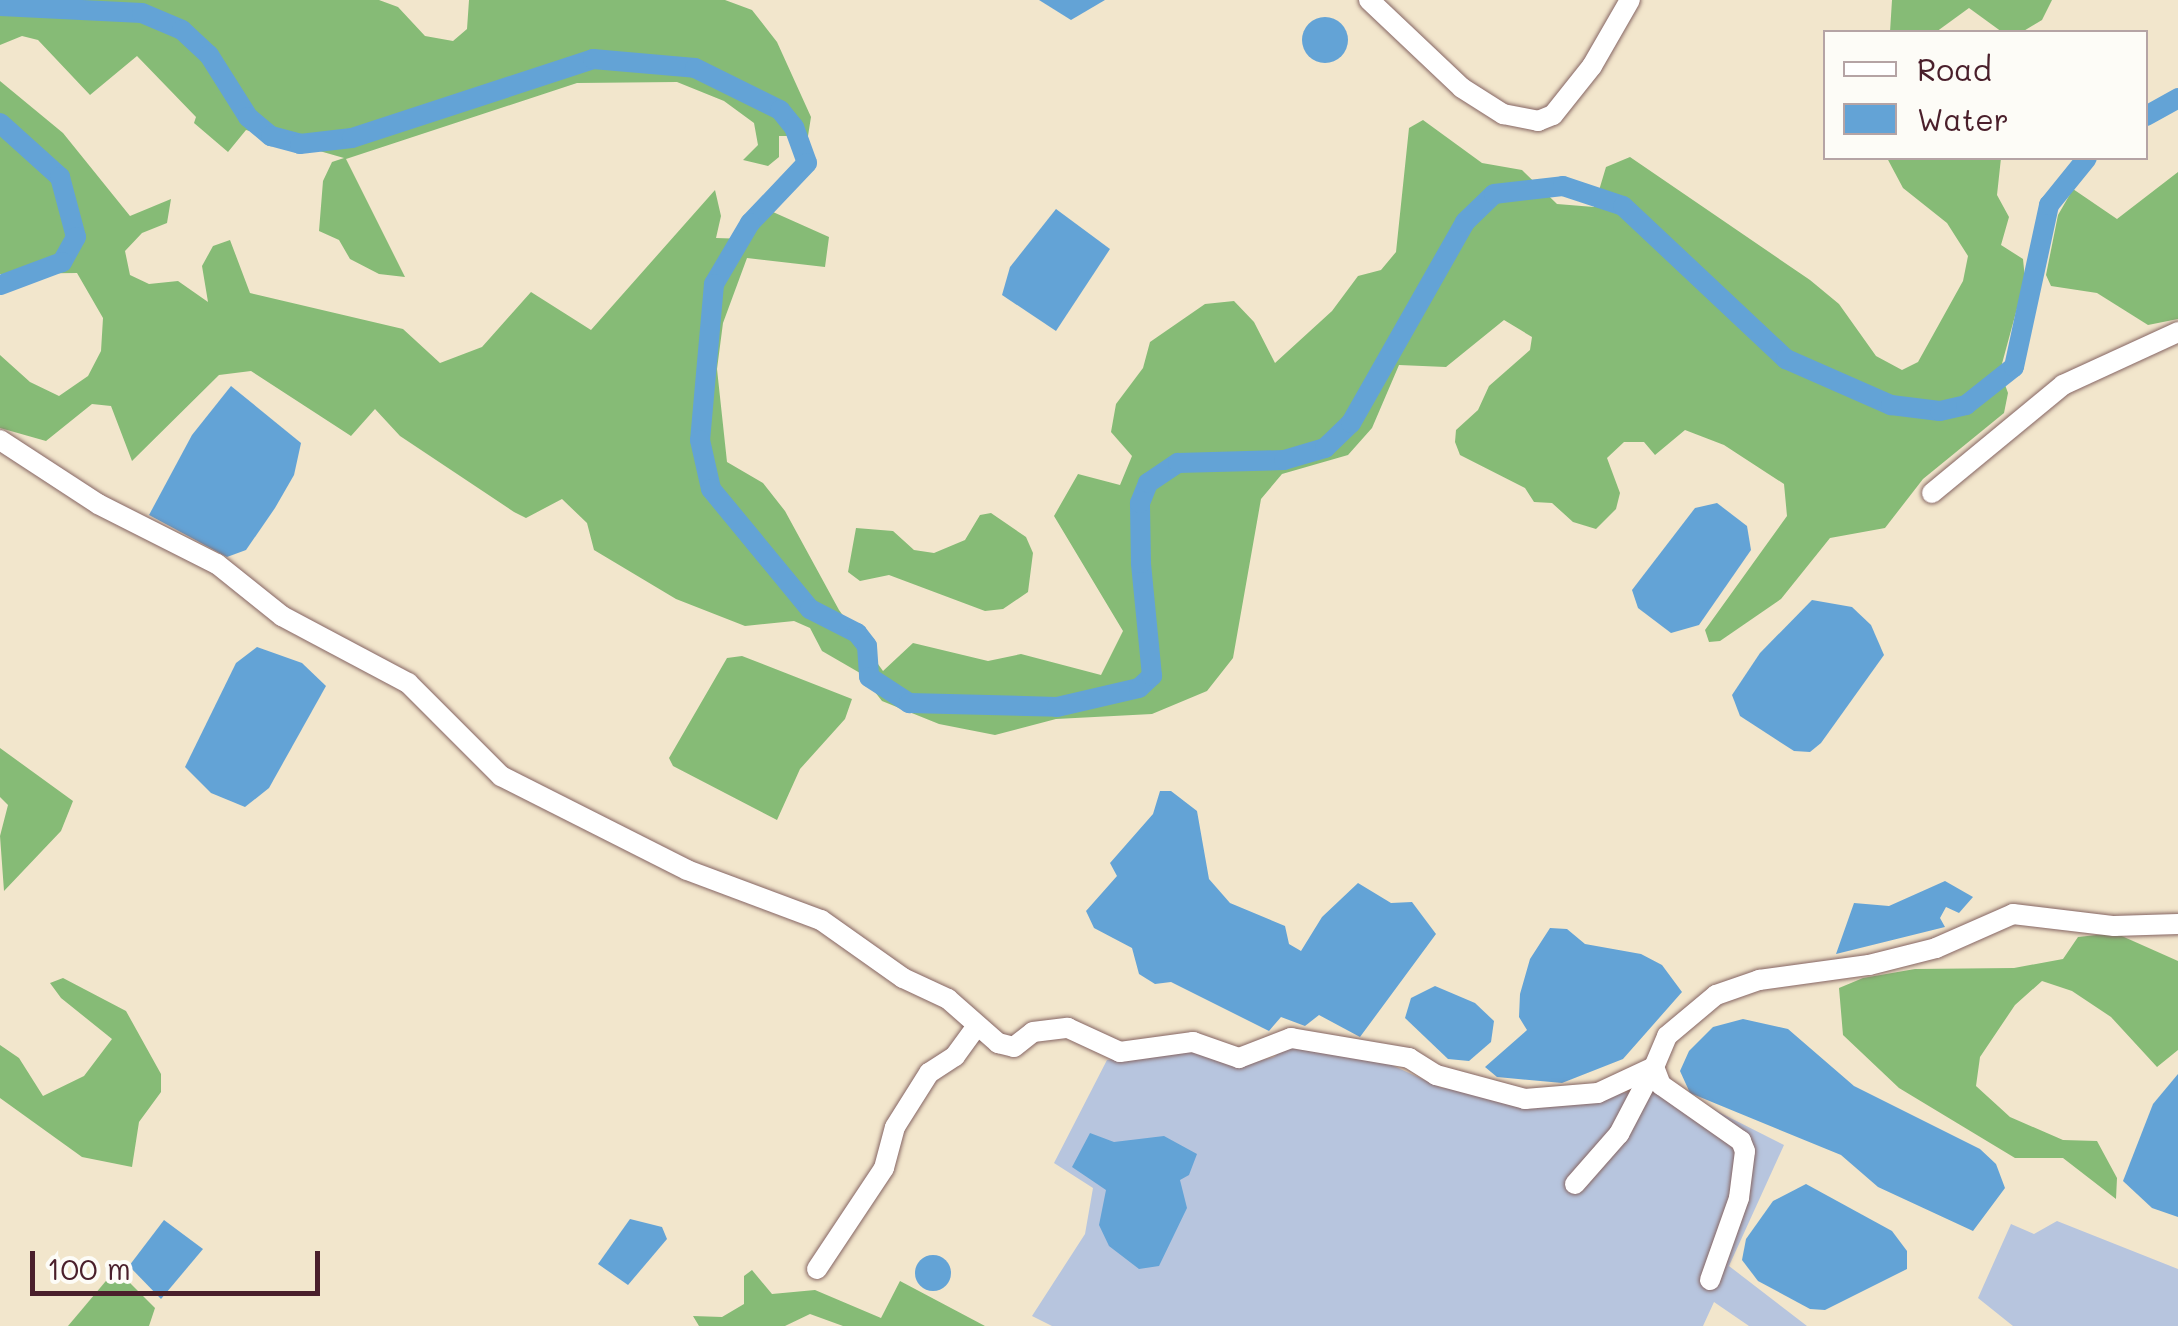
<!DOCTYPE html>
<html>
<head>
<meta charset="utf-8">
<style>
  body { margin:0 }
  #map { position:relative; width:2178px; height:1326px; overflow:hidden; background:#f2e6cc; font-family:Mali,sans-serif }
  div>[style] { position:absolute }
  .industrial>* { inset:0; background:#b7c5de }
  .forest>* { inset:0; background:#86bb76 }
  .water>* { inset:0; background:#63a3d6 }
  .round { border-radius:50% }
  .canal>* { height:20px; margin:-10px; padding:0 10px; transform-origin:10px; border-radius:10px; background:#63a3d6 }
  .roads { filter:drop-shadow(0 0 2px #856563) drop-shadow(0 0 2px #856563) }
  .street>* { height:20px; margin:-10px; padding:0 10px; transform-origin:10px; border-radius:10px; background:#fff }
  span { translate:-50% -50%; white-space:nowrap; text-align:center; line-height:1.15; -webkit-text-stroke:8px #fdfcf7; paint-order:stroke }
  .legend { position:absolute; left:1823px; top:30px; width:325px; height:130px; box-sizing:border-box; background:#fdfcf7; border:2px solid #b5a4a5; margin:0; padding:12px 18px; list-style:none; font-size:30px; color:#4a1f2b }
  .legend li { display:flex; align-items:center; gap:20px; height:50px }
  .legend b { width:50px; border:2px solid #b5a4a5 }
  .scale { position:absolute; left:30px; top:1251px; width:290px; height:45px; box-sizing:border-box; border:5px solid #4a1f2b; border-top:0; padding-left:12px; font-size:30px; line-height:35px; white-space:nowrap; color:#4a1f2b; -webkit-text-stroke:8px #fdfcf7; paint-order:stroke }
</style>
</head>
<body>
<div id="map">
  <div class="industrial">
    <i style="clip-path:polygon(1286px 1046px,1385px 1062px,1442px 1088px,1484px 1089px,1531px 1108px,1635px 1091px,1664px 1073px,1689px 1097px,1784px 1145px,1729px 1266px,1807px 1326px,1749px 1326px,1714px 1302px,1703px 1326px,1052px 1326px,1032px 1316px,1085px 1234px,1093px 1188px,1054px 1163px,1107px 1060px,1190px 1047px,1239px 1066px,1274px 1057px)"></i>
    <i style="clip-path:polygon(2057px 1221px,2178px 1269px,2178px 1326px,2013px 1326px,1978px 1298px,2011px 1224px,2034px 1234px)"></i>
  </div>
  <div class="forest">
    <i style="clip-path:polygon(0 0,379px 0,398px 7px,425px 36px,453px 41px,467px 29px,469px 0,725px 0,752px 10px,777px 42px,811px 117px,808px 136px,779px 136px,779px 157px,768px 166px,743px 160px,758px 145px,754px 123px,724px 101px,677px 82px,577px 83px,346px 159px,405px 277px,379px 274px,350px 259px,339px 240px,319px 231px,323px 181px,332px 162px,344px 158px,246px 130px,228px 152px,194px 123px,196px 117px,137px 56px,90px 95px,38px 40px,22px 36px,0 45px)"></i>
    <i style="clip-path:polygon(1892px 0,2052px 0,2042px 20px,2022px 32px,2002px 32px,1969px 8px,1936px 32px,1890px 32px)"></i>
    <i style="clip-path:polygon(0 81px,63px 133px,130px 216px,171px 199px,167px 223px,142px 233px,125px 251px,130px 275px,149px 284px,178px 281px,208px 302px,202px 266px,213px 246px,230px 240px,250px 293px,403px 329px,440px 363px,482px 347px,531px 292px,591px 330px,715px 190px,721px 216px,716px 238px,747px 239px,773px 212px,829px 237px,825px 267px,747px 258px,723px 323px,717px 369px,727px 462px,763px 483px,785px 511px,839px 610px,883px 671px,913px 643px,988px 661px,1021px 654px,1101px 675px,1123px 631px,1054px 516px,1078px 474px,1120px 485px,1132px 456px,1111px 432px,1116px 404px,1143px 368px,1150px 342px,1205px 304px,1234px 301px,1254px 322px,1275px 363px,1332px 311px,1358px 276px,1381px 270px,1396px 252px,1409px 128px,1423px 120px,1482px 163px,1522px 170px,1557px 204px,1594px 207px,1606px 167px,1630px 157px,1810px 280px,1839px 304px,1876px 356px,1902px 370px,1918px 362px,1963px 281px,1968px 256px,1947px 223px,1903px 188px,1887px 158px,2001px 158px,1997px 195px,2009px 217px,2001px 245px,2023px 259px,2025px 279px,2000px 371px,2008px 393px,2004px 413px,1923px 479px,1885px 528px,1830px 538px,1781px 599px,1720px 641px,1709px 642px,1705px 630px,1787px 516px,1784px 484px,1724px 445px,1685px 430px,1655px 455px,1644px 442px,1624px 442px,1607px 458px,1620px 493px,1616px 509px,1596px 529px,1573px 522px,1552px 503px,1534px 502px,1525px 488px,1460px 455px,1455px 442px,1456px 430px,1478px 410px,1489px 386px,1530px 350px,1532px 337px,1504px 320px,1446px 367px,1399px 365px,1372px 428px,1348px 455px,1282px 474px,1261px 499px,1233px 658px,1207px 691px,1152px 714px,1056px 719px,995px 735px,939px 724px,882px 701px,860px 673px,822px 651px,810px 628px,794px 621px,745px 626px,676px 599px,594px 550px,587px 523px,562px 499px,526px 518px,514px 512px,400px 436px,375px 409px,351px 436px,251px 371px,219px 375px,132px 461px,111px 406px,92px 404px,46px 441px,0 428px,0 355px,30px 382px,59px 396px,88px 376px,101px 351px,103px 318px,77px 273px,0 274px)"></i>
    <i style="clip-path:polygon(2178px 172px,2178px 319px,2148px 325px,2097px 293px,2051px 286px,2046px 275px,2058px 215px,2073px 189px,2117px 219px)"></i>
    <i style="clip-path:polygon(991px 513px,1026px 537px,1033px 553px,1028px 592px,1003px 609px,985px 611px,889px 575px,860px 581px,848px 572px,856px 528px,893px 531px,914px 550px,934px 553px,965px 540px,980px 515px)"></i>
    <i style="clip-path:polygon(742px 656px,852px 699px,845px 719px,800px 769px,777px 820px,673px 766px,669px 758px,727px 658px)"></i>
    <i style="clip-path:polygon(0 748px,73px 801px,61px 831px,4px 891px,0 836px,8px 805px,0 797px)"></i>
    <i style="clip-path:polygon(2115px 933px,2178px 961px,2178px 1050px,2157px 1067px,2111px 1017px,2072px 991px,2042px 981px,2015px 1005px,1980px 1057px,1976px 1086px,2010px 1117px,2063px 1140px,2097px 1141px,2117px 1178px,2116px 1199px,2063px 1158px,2015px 1158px,1899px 1088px,1843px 1035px,1839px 988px,1863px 978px,1915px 969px,2014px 968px,2063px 959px,2078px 937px)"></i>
    <i style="clip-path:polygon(63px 978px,126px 1011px,161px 1074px,161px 1092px,139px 1122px,132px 1167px,82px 1157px,0 1098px,0 1045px,19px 1058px,43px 1096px,84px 1076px,112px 1039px,61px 998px,50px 983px)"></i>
    <i style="clip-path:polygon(116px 1269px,155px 1308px,149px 1326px,68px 1326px)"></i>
    <i style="clip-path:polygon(752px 1270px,772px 1294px,815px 1290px,881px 1318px,900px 1281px,985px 1326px,843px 1326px,810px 1314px,785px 1326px,699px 1326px,693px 1316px,722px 1317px,744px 1304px,744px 1276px)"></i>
  </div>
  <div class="water">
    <i style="clip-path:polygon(1039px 0,1105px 0,1071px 20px)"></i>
    <i class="round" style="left:1302px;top:17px;width:46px;height:46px"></i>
    <i style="clip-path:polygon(1056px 209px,1110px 249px,1056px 331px,1002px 295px,1010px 267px)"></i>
    <i style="clip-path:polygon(231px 386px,301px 443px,294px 475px,275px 508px,246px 550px,227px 557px,149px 515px,192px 435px)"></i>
    <i style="clip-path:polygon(1717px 503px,1747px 526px,1751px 550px,1699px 625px,1671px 633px,1638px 608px,1632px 590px,1695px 508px)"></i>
    <i style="clip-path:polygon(1812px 600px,1852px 607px,1871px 625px,1884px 655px,1821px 743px,1810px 752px,1794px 751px,1740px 716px,1732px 695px,1760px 653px)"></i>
    <i style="clip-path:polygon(257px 647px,302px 663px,326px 686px,269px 788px,245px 807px,211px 793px,185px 767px,236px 663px)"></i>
    <i style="clip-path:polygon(1160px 791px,1171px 791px,1197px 811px,1209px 879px,1230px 903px,1285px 926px,1289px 944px,1301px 951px,1322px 917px,1358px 883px,1391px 903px,1412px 902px,1436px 934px,1360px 1037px,1319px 1015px,1305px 1026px,1281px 1017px,1269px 1031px,1171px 982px,1155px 984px,1139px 974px,1132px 948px,1094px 928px,1086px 911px,1117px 876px,1110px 863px,1153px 814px)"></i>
    <i style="clip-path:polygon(1945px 881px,1973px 897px,1959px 913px,1946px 907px,1940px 918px,1945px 927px,1836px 954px,1854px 903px,1889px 906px)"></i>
    <i style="clip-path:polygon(1550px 928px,1567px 929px,1585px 944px,1641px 954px,1662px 965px,1682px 992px,1623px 1059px,1562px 1083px,1497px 1077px,1485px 1067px,1527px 1030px,1519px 1017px,1520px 994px,1530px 959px)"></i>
    <i style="clip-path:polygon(1435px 986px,1475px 1003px,1494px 1021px,1491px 1042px,1469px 1061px,1448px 1059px,1405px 1018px,1411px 998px)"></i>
    <i style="clip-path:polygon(1743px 1019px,1788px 1029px,1854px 1086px,1980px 1149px,1996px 1164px,2005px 1188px,1973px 1231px,1878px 1187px,1841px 1155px,1690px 1093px,1680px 1071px,1689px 1051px,1713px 1027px)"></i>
    <i style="clip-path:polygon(2178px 1074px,2178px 1217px,2152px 1208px,2123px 1181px,2153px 1104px)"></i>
    <i style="clip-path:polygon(1090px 1133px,1114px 1142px,1164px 1136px,1197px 1154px,1189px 1175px,1180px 1180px,1187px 1208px,1159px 1266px,1139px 1269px,1109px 1246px,1099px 1225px,1106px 1190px,1072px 1167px)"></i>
    <i style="clip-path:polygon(1806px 1184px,1892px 1231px,1907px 1251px,1907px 1269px,1825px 1310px,1810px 1309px,1758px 1281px,1742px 1260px,1746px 1239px,1773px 1201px)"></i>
    <i style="clip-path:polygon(630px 1219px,662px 1227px,667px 1239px,628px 1285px,598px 1264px)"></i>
    <i style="clip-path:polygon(164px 1220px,203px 1249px,161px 1299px,129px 1266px)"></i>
    <i class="round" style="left:915px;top:1255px;width:36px;height:36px"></i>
  </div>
  <div class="canal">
    <i style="left:0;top:6px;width:142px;rotate:2.8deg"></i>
    <i style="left:142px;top:13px;width:43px;rotate:23deg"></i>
    <i style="left:182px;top:30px;width:37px;rotate:43deg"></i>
    <i style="left:209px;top:55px;width:73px;rotate:57.8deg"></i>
    <i style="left:248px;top:117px;width:30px;rotate:40deg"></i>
    <i style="left:271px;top:136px;width:30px;rotate:15deg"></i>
    <i style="left:300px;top:144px;width:52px;rotate:-6.6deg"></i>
    <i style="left:352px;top:138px;width:254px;rotate:-18.1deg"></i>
    <i style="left:593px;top:59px;width:102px;rotate:5deg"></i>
    <i style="left:695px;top:68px;width:95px;rotate:26.3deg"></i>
    <i style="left:780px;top:110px;width:22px;rotate:51deg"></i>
    <i style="left:794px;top:127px;width:38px;rotate:70deg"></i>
    <i style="left:807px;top:163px;width:83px;rotate:133.5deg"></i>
    <i style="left:750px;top:223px;width:71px;rotate:120.5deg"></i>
    <i style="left:714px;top:284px;width:157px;rotate:95.1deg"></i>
    <i style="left:700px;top:440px;width:50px;rotate:77.3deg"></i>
    <i style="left:711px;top:489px;width:156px;rotate:50.5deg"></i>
    <i style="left:810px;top:609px;width:53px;rotate:27.1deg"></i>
    <i style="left:857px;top:633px;width:16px;rotate:52deg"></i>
    <i style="left:867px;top:646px;width:31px;rotate:86deg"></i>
    <i style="left:869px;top:677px;width:48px;rotate:33deg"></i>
    <i style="left:909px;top:703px;width:148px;rotate:1.5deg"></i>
    <i style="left:1057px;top:707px;width:84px;rotate:-13deg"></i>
    <i style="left:1139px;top:688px;width:18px;rotate:-43deg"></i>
    <i style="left:1152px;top:676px;width:114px;rotate:-95.6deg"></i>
    <i style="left:1141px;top:563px;width:60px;rotate:-91deg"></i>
    <i style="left:1140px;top:503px;width:22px;rotate:-68deg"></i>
    <i style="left:1148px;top:483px;width:36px;rotate:-34deg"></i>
    <i style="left:1178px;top:463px;width:106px;rotate:-1.6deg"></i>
    <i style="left:1284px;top:460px;width:43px;rotate:-16.3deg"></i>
    <i style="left:1325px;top:448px;width:36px;rotate:-44deg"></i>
    <i style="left:1351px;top:423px;width:231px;rotate:-60.4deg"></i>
    <i style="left:1465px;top:222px;width:40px;rotate:-44deg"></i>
    <i style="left:1494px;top:194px;width:69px;rotate:-6.6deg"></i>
    <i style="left:1563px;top:186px;width:63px;rotate:18.4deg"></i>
    <i style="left:1623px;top:206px;width:224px;rotate:43.2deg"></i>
    <i style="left:1786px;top:359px;width:115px;rotate:23.7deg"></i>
    <i style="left:1891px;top:405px;width:49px;rotate:7deg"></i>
    <i style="left:1940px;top:411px;width:27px;rotate:-13deg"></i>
    <i style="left:1966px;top:405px;width:61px;rotate:-38.4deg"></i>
    <i style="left:2014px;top:367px;width:166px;rotate:-77.8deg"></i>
    <i style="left:2049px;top:205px;width:60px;rotate:-51deg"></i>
    <i style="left:2146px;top:116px;width:37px;rotate:-29deg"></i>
    <i style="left:0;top:123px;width:81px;rotate:42deg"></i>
    <i style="left:60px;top:177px;width:62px;rotate:75.1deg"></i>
    <i style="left:76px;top:237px;width:29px;rotate:119deg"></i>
    <i style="left:62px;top:262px;width:66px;rotate:159.6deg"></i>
  </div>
  <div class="roads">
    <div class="street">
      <i style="left:1369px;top:0;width:128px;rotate:43.4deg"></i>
      <i style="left:1462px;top:88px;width:49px;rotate:32.4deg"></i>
      <i style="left:1503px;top:114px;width:36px;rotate:11deg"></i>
      <i style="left:1538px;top:121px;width:16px;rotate:-22deg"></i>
      <i style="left:1553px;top:115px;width:63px;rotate:-51.5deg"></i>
      <i style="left:1592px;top:66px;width:76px;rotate:-60.1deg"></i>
      <i style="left:0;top:440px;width:117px;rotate:33.1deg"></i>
      <i style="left:98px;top:504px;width:133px;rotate:26.8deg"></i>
      <i style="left:217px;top:564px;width:83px;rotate:38.7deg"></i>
      <i style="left:282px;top:616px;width:143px;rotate:28deg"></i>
      <i style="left:408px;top:683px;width:132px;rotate:45deg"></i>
      <i style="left:501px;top:776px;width:208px;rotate:26.8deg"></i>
      <i style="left:687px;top:870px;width:143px;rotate:20.5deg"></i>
      <i style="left:821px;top:920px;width:100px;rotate:35.3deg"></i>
      <i style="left:903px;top:978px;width:50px;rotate:25deg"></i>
      <i style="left:948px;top:999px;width:67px;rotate:41.3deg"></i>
      <i style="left:998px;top:1043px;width:16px;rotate:14deg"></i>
      <i style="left:1014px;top:1047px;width:24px;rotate:-38deg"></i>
      <i style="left:1033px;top:1032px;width:35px;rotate:-7deg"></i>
      <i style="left:1068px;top:1028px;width:57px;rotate:24.8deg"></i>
      <i style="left:1120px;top:1052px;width:74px;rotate:-7.8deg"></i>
      <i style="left:1193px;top:1042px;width:49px;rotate:19.2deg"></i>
      <i style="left:1239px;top:1058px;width:56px;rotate:-21deg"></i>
      <i style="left:1291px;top:1038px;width:120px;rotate:9.6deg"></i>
      <i style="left:1409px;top:1058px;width:32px;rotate:32deg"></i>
      <i style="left:1436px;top:1075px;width:92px;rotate:15.1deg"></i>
      <i style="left:1525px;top:1099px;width:73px;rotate:-4.7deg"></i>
      <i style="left:1598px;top:1093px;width:62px;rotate:-24.9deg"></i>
      <i style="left:1932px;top:493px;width:170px;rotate:-39.5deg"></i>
      <i style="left:2063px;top:385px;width:127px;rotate:-24.7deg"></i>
      <i style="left:1575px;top:1184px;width:67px;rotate:-48.7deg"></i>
      <i style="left:1619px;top:1134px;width:73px;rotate:-62.4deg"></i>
      <i style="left:817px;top:1269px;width:121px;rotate:-56.4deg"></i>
      <i style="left:884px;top:1168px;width:42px;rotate:-75deg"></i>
      <i style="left:895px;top:1127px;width:64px;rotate:-57.8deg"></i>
      <i style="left:929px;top:1073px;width:31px;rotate:-33deg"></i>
      <i style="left:955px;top:1056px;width:37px;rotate:-54deg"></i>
      <i style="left:1710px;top:1280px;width:87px;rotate:-70.5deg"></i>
      <i style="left:1739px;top:1198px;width:47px;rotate:-82.7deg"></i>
      <i style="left:1745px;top:1151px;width:11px;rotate:-112deg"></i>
      <i style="left:1741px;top:1141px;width:98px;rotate:-145deg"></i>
      <i style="left:1661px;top:1085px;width:19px;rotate:-111deg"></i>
      <i style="left:1654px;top:1067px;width:34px;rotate:-67deg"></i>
      <i style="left:1667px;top:1036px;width:64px;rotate:-39.9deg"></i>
      <i style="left:1716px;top:995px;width:46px;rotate:-19.2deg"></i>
      <i style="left:1759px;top:980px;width:111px;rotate:-7.8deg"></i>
      <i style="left:1869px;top:965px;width:69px;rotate:-14.2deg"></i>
      <i style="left:1936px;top:948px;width:84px;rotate:-23.8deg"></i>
      <i style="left:2013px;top:914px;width:102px;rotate:6.8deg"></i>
      <i style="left:2114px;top:926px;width:64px;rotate:-1.8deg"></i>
    </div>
  </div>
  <ul class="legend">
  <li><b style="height:12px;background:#fff"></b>Road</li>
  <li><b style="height:28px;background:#63a3d6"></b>Water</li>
  </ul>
  <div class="scale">100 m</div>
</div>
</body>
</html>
